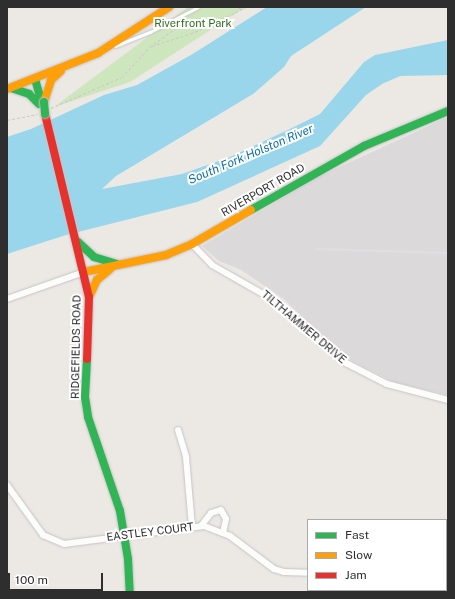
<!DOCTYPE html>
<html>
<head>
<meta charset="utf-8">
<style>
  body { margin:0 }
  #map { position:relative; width:455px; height:599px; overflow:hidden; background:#ece8e4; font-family:"Public Sans",sans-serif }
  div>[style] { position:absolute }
  .industrial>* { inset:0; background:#dcd9db }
  .green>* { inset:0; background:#cee6be }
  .water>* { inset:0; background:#99d6ec }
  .path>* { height:1px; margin-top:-0.5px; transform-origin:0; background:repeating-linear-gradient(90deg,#c9c9c8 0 3px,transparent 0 5px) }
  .roads { filter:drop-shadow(0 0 1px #c5c4c5) drop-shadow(0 0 1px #c5c4c5) }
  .lane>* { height:3px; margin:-1.5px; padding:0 1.5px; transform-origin:1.5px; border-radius:1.5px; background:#fcfcfb }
  .street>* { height:6px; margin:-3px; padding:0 3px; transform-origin:3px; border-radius:3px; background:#fcfcfb }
  .fast>* { height:8px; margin:-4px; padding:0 4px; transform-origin:4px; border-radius:4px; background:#30b455 }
  .slow>* { height:8px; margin:-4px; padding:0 4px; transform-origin:4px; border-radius:4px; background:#ff9f0a }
  .jam>* { height:8px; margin:-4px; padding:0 4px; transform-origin:4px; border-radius:4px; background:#e5322d }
  .rail>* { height:2px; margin:-1px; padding:0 1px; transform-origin:1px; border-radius:1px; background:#dfdfe1 }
  .bridges { filter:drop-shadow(0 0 1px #c5c4c5) drop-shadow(0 0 1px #c5c4c5) }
  .fast-bridge>* { height:8px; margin:-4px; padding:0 4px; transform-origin:4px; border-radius:4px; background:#30b455 }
  span { translate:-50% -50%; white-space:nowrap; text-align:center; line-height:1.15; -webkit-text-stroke:4px #fff; paint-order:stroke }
  .park-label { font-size:11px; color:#2c6e1b }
  .street-label { font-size:11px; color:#2e2e2e }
  .water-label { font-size:12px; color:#0d6fa3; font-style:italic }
  .frame { position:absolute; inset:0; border:8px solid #2e2e2e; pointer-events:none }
  .legend { position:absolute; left:307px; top:519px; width:140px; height:72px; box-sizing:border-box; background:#fff; border:1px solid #ababab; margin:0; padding:5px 7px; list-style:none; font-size:12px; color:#2e2e2e }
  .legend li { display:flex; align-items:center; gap:8px; height:20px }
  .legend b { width:20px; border:1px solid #ababab }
  .scale { position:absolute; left:8px; top:573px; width:95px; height:18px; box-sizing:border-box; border:2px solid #2e2e2e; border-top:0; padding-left:5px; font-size:12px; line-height:14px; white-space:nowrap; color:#2e2e2e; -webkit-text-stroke:3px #fff; paint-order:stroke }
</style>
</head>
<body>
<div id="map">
  <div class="industrial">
    <i style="clip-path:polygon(448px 117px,448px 395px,394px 382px,354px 362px,336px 349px,284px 299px,241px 270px,219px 261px,202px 246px,320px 176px)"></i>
  </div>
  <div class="green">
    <i style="clip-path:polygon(188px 7px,246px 7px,130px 82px,54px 107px)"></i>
  </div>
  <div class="water">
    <i style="clip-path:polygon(267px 7px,366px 7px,291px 56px,284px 67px,253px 94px,116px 176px,102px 189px,182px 174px,230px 157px,292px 128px,320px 114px,364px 62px,375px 55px,448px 40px,448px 75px,400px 76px,382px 84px,366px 95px,320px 146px,197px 202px,66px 235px,7px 254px,7px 137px,31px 129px,104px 95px,137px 85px,191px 55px)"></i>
  </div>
  <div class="path">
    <i style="left:239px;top:7px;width:4px;rotate:56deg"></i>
    <i style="left:152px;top:46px;width:45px;rotate:-18deg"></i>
    <i style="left:195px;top:32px;width:57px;rotate:-26.1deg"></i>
    <i style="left:51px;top:108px;width:77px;rotate:-23.6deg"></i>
    <i style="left:122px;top:77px;width:41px;rotate:-47deg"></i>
    <i style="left:150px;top:47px;width:49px;rotate:-36.6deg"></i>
    <i style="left:7px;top:120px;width:31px;rotate:-11deg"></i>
  </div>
  <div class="roads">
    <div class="lane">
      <i style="left:115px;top:46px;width:38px;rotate:-22deg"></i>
      <i style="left:150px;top:32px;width:54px;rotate:-27.5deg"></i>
      <i style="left:345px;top:592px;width:2px;rotate:-90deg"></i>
    </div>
    <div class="street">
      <i style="left:192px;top:244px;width:29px;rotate:46deg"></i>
      <i style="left:212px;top:265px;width:75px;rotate:29.6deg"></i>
      <i style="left:277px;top:302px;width:92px;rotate:41.5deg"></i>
      <i style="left:346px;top:363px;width:46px;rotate:27.1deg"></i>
      <i style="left:387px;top:384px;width:63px;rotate:14.7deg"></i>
      <i style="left:7px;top:299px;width:82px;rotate:-19.3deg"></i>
      <i style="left:178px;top:430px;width:28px;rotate:73deg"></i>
      <i style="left:186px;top:457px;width:70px;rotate:85.1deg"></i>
      <i style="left:7px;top:485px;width:62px;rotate:54.2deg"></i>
      <i style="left:43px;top:535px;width:23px;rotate:23deg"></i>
      <i style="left:64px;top:544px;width:141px;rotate:-7.3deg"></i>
      <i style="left:204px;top:526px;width:28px;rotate:21deg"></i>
      <i style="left:230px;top:536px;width:55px;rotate:36.9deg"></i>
      <i style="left:274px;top:569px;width:10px;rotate:17deg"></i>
      <i style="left:284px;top:572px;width:24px;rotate:2deg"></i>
      <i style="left:201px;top:526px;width:16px;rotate:-52deg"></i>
      <i style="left:211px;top:513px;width:10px;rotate:-17deg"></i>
      <i style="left:221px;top:510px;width:10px;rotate:61deg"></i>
      <i style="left:226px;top:519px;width:14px;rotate:102deg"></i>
      <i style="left:377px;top:590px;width:4px;rotate:27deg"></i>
    </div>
    <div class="fast">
      <i style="left:35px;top:79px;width:25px;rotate:74deg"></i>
      <i style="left:11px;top:88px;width:19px;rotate:18deg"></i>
      <i style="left:29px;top:94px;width:14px;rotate:45deg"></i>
      <i style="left:251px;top:210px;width:130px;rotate:-29.5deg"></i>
      <i style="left:364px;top:146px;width:91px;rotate:-22.6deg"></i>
      <i style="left:78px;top:242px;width:22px;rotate:43deg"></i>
      <i style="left:94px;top:257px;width:24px;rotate:17deg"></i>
      <i style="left:87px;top:359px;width:38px;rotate:93deg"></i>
      <i style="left:85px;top:397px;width:20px;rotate:81deg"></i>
      <i style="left:88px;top:417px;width:99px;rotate:71.2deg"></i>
      <i style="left:120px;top:511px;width:49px;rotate:80.5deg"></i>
      <i style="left:128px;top:559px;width:33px;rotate:87deg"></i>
    </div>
    <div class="slow">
      <i style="left:7px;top:89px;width:98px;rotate:-21.6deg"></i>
      <i style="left:98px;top:53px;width:85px;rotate:-32.9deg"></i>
      <i style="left:44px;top:102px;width:23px;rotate:-72deg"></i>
      <i style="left:51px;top:80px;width:13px;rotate:-42deg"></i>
      <i style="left:84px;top:272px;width:84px;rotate:-11.7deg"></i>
      <i style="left:166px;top:255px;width:28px;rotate:-23deg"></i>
      <i style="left:192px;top:244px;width:68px;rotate:-30deg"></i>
      <i style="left:89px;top:297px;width:19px;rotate:-65deg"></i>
      <i style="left:97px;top:280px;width:17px;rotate:-40deg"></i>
    </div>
    <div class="jam">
      <i style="left:45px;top:114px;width:188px;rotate:76.5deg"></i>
      <i style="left:89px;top:297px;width:62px;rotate:91.8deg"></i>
    </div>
  </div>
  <div class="rail">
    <i style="left:316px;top:249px;width:132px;rotate:1.7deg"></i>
  </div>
  <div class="bridges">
    <div class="fast-bridge">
      <i style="left:44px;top:102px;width:12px;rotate:85deg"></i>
    </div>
  </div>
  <div class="park-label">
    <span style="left:193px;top:23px">Riverfront Park</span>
  </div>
  <div class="street-label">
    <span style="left:263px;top:190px;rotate:-30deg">RIVERPORT ROAD</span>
    <span style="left:304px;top:327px;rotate:40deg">TILTHAMMER DRIVE</span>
    <span style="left:76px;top:347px;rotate:-89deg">RIDGEFIELDS ROAD</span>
    <span style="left:150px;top:532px;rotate:-7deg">EASTLEY COURT</span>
  </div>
  <div class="water-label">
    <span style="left:251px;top:155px;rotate:-23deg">South Fork Holston River</span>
  </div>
  <div class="frame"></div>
  <ul class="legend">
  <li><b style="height:5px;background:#30b455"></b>Fast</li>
  <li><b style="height:5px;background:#ff9f0a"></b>Slow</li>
  <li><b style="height:5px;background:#e5322d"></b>Jam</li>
  </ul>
  <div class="scale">100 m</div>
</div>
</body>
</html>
